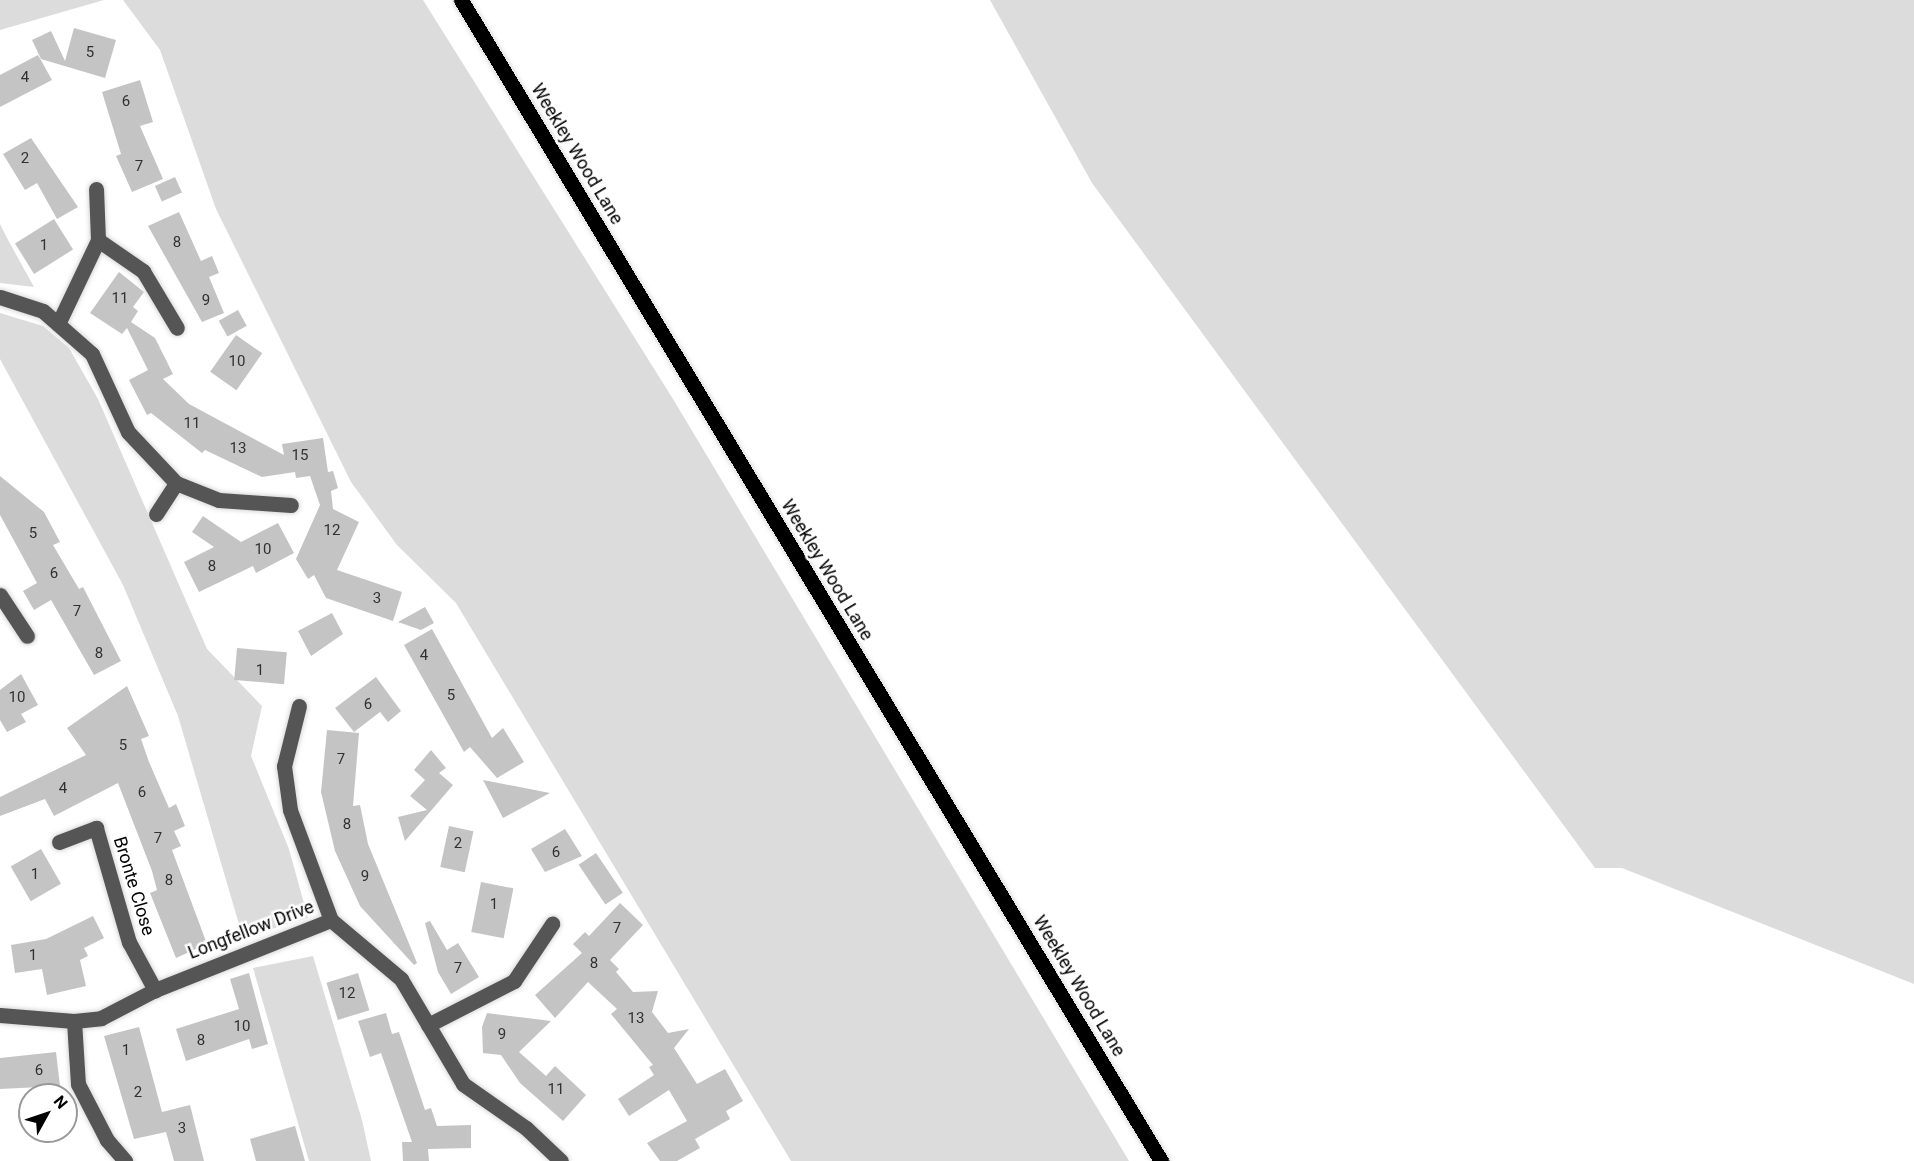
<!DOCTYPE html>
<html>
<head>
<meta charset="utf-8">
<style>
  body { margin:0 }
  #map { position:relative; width:1914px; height:1161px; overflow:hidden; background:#fff; font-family:Roboto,sans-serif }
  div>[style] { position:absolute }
  .green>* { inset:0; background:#dcdcdc }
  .building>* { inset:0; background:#c4c4c4; transform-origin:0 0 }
  .roads { filter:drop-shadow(0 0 2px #dbdbdb) drop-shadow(0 0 2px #dbdbdb) }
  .minor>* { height:15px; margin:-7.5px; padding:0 7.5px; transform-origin:7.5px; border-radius:7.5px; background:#555 }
  .major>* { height:15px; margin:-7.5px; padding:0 7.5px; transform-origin:7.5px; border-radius:7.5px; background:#000 }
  span { translate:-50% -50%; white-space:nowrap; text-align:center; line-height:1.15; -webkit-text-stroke:5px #fff; paint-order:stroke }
  .number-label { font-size:15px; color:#313131 }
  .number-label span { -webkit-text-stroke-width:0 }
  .street-label { font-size:18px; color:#000 }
  .north { position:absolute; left:18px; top:1083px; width:60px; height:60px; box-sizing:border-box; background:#fff; border:2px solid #999; border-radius:50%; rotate:50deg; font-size:16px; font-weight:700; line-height:24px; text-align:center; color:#000 }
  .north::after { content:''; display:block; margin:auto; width:21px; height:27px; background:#000; clip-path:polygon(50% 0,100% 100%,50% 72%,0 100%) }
</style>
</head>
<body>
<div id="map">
  <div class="green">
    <i style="clip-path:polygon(0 0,104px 0,0 30px)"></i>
    <i style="clip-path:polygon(123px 0,423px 0,673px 399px,1129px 1161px,791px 1161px,456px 603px,397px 545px,351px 482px,216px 209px,160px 50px)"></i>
    <i style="clip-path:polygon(990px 0,1914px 0,1914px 984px,1622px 868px,1595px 868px,1092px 183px)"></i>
    <i style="clip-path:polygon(0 224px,7px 238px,34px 287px,0 283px)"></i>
    <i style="clip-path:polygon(0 313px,43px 326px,69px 348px,98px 399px,207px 649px,262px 706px,251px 756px,289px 849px,308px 918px,243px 938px,178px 716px,123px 585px,0 359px)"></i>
    <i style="clip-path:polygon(313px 956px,362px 1120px,371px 1161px,309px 1161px,253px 968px)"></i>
  </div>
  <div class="building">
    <i style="clip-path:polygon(74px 28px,116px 40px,105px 78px,41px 59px,32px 40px,51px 31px,65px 61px)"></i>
    <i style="clip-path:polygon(38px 55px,52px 80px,0 107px,0 75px)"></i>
    <i style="clip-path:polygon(140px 80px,153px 122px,140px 126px,163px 179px,132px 192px,116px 156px,121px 154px,102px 92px)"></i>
    <i style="clip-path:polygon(31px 138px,78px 207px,57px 219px,37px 183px,25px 190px,3px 154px)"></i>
    <i style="left:175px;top:177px;width:17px;height:22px;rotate:66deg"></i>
    <i style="clip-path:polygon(179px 212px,201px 261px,212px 256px,219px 273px,209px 277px,224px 313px,202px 322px,148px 226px)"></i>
    <i style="left:54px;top:219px;width:36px;height:46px;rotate:58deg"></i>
    <i style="clip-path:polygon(119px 272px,144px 292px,133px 307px,138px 311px,131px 322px,155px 338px,173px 374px,163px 379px,189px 404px,284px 455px,282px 444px,323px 438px,328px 472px,333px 471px,338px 488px,331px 491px,333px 509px,359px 522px,337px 570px,402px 592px,393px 621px,326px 598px,314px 575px,308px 579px,296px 559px,320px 505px,310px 476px,296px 478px,295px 472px,262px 477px,205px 450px,202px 453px,151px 413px,147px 415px,129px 380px,148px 370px,127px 328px,122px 334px,90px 313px)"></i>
    <i style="left:238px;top:310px;width:18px;height:22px;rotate:61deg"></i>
    <i style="left:236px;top:335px;width:32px;height:45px;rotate:35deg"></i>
    <i style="clip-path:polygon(0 476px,44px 512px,60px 542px,53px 545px,79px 589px,83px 587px,121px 661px,94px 675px,51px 600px,34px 610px,23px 591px,37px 583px,0 515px)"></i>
    <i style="clip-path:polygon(203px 516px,241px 542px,278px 523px,294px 553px,256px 573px,253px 566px,199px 592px,184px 562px,214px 547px,192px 532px)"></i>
    <i style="clip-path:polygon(425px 607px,434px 623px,421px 630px,398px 622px)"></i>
    <i style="clip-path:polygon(332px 613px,343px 634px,311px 656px,298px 631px)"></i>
    <i style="clip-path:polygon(432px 629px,492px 738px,503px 728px,524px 762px,497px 778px,470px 747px,464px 752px,404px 645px)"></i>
    <i style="left:237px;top:648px;width:50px;height:32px;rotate:5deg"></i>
    <i style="clip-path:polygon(21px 674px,38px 705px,21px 714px,26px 722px,7px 732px,0 720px,0 690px)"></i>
    <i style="clip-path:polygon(376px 677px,401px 711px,388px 722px,380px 712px,354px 732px,335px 708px)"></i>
    <i style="clip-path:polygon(127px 686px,149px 736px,141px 739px,149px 762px,169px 808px,176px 804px,185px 826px,174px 831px,181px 846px,172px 850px,207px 944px,176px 958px,150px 893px,157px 890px,152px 871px,118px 783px,54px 816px,45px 799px,0 816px,0 797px,86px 755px,67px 728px)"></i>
    <i style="clip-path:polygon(327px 730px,359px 733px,353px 806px,360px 805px,368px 844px,417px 963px,414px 965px,360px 906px,335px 851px,321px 792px)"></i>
    <i style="clip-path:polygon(431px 750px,446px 768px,439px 773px,453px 785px,405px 841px,398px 817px,427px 810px,410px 796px,425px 780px,414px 770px)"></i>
    <i style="clip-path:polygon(483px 780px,550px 793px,503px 818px)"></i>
    <i style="left:449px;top:826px;width:25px;height:42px;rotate:12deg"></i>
    <i style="clip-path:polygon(565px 829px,582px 856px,545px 872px,531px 849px)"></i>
    <i style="left:41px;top:849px;width:40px;height:35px;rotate:60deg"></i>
    <i style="left:596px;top:853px;width:48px;height:21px;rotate:56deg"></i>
    <i style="left:481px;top:882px;width:33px;height:51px;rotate:11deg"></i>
    <i style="clip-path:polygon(620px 903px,643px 925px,610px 960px,619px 969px,616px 972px,633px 992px,658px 991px,652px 1012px,668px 1033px,689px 1029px,674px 1048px,697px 1084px,725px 1069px,743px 1101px,726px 1111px,730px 1119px,695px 1139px,700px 1148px,677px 1161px,660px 1161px,647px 1143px,687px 1121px,669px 1090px,629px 1116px,618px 1099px,654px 1075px,649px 1067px,653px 1065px,611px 1014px,617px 1009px,588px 982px,555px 1018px,535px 995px,582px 953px,573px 944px,585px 932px,589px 936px)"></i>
    <i style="clip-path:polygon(93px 916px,104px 938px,84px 948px,88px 956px,80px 960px,86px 986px,47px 995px,42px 969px,15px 973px,11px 945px,46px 939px)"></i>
    <i style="clip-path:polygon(430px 921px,447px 950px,458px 943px,479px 977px,451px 994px,438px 972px,425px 923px)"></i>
    <i style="clip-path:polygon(249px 973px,268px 1044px,252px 1049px,249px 1039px,186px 1061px,176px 1029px,239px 1009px,230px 979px)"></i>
    <i style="left:358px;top:973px;width:39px;height:33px;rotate:73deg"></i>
    <i style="clip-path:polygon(386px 1013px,392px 1034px,399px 1032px,425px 1110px,431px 1108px,437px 1126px,471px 1125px,471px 1148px,428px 1149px,429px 1161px,403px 1161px,402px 1142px,412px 1142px,381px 1053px,370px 1057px,358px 1021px)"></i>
    <i style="clip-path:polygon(487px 1013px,551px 1021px,519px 1052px,546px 1076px,555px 1066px,586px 1095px,563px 1121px,520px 1083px,501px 1055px,483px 1053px,482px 1027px)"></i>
    <i style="clip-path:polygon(139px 1027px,162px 1112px,190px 1105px,204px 1161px,174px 1161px,166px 1132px,134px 1139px,104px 1036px)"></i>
    <i style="clip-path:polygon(56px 1052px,60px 1086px,0 1089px,0 1058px)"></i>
    <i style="clip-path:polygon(295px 1126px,305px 1161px,256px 1161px,250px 1139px)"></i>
  </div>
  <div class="roads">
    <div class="minor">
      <i style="left:98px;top:240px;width:55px;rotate:34.6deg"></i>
      <i style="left:143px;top:271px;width:66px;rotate:59.2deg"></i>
      <i style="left:0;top:297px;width:45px;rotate:18deg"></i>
      <i style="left:43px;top:311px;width:65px;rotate:41.3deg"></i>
      <i style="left:92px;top:354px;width:86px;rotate:65.2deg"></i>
      <i style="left:128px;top:432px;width:70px;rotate:46.7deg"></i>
      <i style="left:176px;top:483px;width:46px;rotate:21.6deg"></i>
      <i style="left:219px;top:500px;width:72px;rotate:4deg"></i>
      <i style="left:58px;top:324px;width:93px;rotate:-64.5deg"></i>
      <i style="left:98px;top:240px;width:51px;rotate:-92.2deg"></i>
      <i style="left:156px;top:514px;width:37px;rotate:-57deg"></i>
      <i style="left:0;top:595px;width:49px;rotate:56.6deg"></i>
      <i style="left:299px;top:706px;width:62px;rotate:104deg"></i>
      <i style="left:284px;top:766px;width:44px;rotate:82.2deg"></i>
      <i style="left:290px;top:810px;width:117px;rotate:69.6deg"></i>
      <i style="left:59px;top:842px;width:40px;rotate:-21deg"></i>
      <i style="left:96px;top:828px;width:119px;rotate:73.9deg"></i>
      <i style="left:129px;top:942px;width:55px;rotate:61.6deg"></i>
      <i style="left:0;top:1015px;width:74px;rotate:4.6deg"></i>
      <i style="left:74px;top:1021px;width:27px;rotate:-6deg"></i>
      <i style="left:101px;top:1018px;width:61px;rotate:-27.4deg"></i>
      <i style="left:155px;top:990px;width:189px;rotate:-21.7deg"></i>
      <i style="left:331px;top:920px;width:92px;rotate:40.1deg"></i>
      <i style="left:401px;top:979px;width:122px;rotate:59.4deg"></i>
      <i style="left:463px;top:1084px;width:77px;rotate:34.9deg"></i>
      <i style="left:526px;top:1128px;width:48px;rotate:43.3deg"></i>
      <i style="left:74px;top:1021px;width:63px;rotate:86.4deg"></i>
      <i style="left:78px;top:1084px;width:63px;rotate:62.6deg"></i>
      <i style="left:107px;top:1140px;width:28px;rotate:49deg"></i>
      <i style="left:428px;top:1025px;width:97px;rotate:-27.1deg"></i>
      <i style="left:514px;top:981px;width:69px;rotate:-56.3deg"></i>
    </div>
    <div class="major">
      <i style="left:461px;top:0;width:1356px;rotate:58.91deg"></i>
    </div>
  </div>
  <div class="number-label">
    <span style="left:90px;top:53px">5</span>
    <span style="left:25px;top:78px">4</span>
    <span style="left:126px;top:102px">6</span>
    <span style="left:25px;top:159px">2</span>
    <span style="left:139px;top:167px">7</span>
    <span style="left:177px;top:243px">8</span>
    <span style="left:44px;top:246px">1</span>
    <span style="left:120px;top:299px">11</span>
    <span style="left:206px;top:301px">9</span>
    <span style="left:237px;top:362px">10</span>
    <span style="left:192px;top:424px">11</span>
    <span style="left:238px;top:449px">13</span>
    <span style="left:300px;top:456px">15</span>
    <span style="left:332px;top:531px">12</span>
    <span style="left:33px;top:534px">5</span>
    <span style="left:263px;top:550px">10</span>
    <span style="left:212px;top:567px">8</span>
    <span style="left:54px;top:574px">6</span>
    <span style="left:377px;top:599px">3</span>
    <span style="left:77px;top:612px">7</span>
    <span style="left:99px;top:654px">8</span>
    <span style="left:424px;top:656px">4</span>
    <span style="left:260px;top:671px">1</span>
    <span style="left:451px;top:696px">5</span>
    <span style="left:17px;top:698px">10</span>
    <span style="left:368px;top:705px">6</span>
    <span style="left:123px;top:746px">5</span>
    <span style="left:341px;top:760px">7</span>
    <span style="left:63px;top:789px">4</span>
    <span style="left:142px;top:793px">6</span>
    <span style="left:347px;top:825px">8</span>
    <span style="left:158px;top:839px">7</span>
    <span style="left:458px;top:844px">2</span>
    <span style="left:556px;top:853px">6</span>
    <span style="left:35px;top:875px">1</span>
    <span style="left:365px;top:877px">9</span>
    <span style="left:169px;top:881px">8</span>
    <span style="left:494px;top:905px">1</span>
    <span style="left:617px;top:929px">7</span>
    <span style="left:33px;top:956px">1</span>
    <span style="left:594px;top:964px">8</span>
    <span style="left:458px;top:969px">7</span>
    <span style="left:347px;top:994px">12</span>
    <span style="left:636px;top:1019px">13</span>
    <span style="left:242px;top:1027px">10</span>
    <span style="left:502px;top:1035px">9</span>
    <span style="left:201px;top:1041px">8</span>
    <span style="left:126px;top:1051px">1</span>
    <span style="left:39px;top:1071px">6</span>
    <span style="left:556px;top:1090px">11</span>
    <span style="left:138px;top:1093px">2</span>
    <span style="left:182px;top:1129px">3</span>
  </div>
  <div class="street-label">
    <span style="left:577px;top:154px;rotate:59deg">Weekley Wood Lane</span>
    <span style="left:827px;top:570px;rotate:59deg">Weekley Wood Lane</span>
    <span style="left:134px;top:886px;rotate:73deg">Bronte Close</span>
    <span style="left:251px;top:930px;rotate:-21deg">Longfellow Drive</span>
    <span style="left:1079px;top:986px;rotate:59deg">Weekley Wood Lane</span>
  </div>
  <div class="north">N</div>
</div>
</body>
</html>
